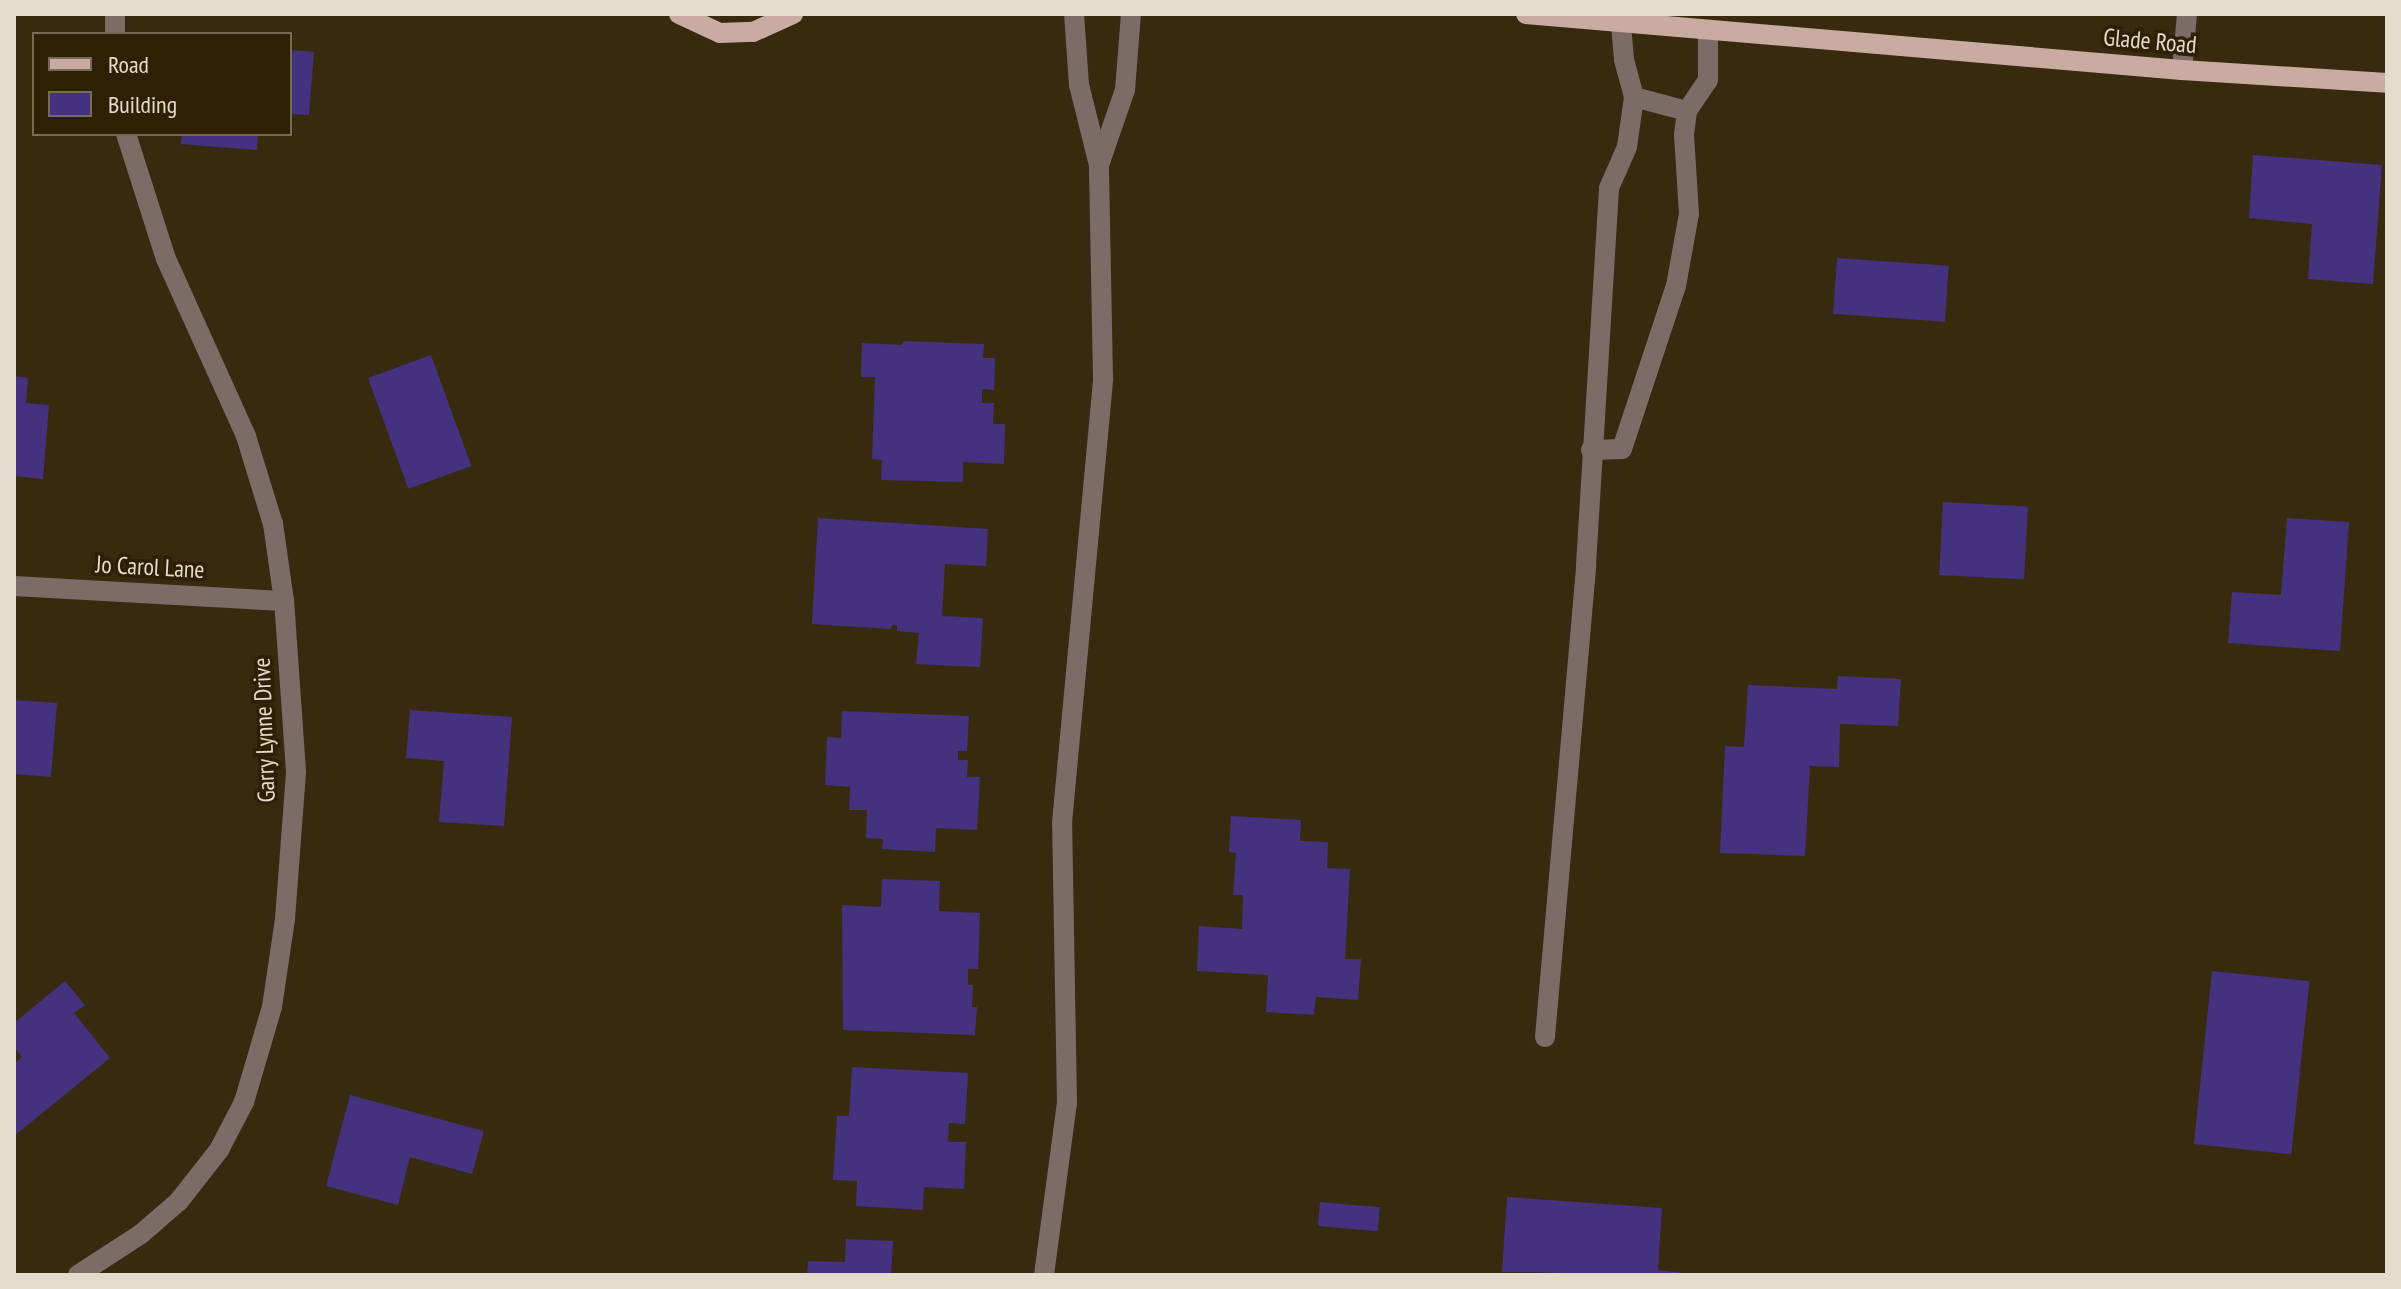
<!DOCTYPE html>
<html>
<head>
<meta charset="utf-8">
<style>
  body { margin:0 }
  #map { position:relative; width:2401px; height:1289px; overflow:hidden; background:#372a0f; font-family:"PT Sans Narrow",sans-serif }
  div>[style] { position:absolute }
  .building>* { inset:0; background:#45327f; transform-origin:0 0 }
  .minor>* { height:20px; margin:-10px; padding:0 10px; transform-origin:10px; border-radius:10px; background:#7b6c67 }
  .major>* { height:20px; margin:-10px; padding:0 10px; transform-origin:10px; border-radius:10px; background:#caaba1 }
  span { translate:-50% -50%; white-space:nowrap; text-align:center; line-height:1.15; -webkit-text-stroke:7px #2d2005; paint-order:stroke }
  .street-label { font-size:24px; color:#e4dbcc }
  .frame { position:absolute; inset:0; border:16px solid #e4dbcc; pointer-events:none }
  .legend { position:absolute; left:32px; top:32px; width:260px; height:104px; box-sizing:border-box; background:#2d2005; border:2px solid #766b55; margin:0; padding:10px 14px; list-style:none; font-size:24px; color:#e4dbcc }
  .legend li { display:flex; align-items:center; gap:16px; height:40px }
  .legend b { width:40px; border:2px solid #766b55 }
</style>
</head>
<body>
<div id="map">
  <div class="building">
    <i style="clip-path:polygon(290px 50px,314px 52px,309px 115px,290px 114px)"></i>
    <i style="clip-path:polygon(182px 134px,258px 134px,257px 150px,181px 144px)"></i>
    <i style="clip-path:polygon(2253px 155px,2382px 165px,2373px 284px,2308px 279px,2312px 224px,2249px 218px)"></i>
    <i style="left:1837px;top:258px;width:112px;height:56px;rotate:4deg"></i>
    <i style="clip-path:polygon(903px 341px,984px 344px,983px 358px,995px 358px,994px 390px,982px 389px,982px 403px,994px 403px,993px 424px,1005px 424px,1004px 464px,963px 462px,963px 482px,881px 480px,882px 460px,872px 459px,875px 377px,861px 377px,862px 343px,902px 345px)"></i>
    <i style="left:431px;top:355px;width:118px;height:67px;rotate:70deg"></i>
    <i style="clip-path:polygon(14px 376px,28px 378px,26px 403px,49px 405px,43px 479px,14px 476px)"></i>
    <i style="left:1943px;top:502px;width:85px;height:73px;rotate:3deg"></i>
    <i style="clip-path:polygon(818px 518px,988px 529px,986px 566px,945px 564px,942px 616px,983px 618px,980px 667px,916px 664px,919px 633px,897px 631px,897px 625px,892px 625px,891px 629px,812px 624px)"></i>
    <i style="clip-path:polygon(2287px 518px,2349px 522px,2340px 651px,2228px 643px,2232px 592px,2281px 595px)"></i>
    <i style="clip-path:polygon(1838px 676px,1901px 679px,1898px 726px,1840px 724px,1839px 767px,1810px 766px,1805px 856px,1720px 853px,1725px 746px,1744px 747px,1748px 685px,1837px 689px)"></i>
    <i style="clip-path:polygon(14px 700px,57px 703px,51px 777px,14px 774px)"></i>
    <i style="clip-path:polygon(410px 710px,512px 717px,504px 826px,439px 822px,444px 761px,406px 758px)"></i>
    <i style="clip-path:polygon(842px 711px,969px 716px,967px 751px,958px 751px,958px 760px,968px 760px,967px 777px,980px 777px,977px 830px,936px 828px,935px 852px,882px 849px,883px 839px,866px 838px,867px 810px,849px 810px,850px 787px,825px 785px,827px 737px,841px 738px)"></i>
    <i style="clip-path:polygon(1231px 816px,1301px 820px,1300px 841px,1328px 842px,1327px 868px,1350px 869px,1345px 959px,1361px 959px,1358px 1000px,1316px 997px,1314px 1015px,1266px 1012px,1268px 975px,1197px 971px,1199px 926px,1242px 929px,1243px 895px,1233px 895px,1236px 853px,1229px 852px)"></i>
    <i style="clip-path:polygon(882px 879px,940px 881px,939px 911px,980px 913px,978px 969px,968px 969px,968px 985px,973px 985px,972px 1007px,977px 1007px,975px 1035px,843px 1030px,842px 905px,881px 907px)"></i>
    <i style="left:2212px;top:971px;width:98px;height:174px;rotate:6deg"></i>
    <i style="clip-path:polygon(65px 981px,85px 1005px,74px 1013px,110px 1058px,14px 1136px,14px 1064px,22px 1057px,14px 1047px,14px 1023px)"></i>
    <i style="clip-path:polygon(852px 1067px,968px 1073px,965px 1124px,949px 1123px,948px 1142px,966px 1142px,964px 1189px,924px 1187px,923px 1210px,856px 1206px,857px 1181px,833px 1180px,837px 1116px,849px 1116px)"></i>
    <i style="clip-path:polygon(350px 1095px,484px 1131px,472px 1174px,410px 1157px,398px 1205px,326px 1186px)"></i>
    <i style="clip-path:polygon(1507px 1197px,1662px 1208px,1658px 1270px,1701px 1275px,1502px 1272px)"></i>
    <i style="left:1320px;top:1202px;width:60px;height:24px;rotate:5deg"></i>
    <i style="clip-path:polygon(846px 1239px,893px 1241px,891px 1275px,807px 1275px,808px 1261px,845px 1262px)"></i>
  </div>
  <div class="minor">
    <i style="left:115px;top:14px;width:20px;rotate:90deg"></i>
    <i style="left:2182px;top:70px;width:56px;rotate:-84.9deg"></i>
    <i style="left:1634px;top:97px;width:55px;rotate:14.8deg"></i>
    <i style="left:1099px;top:165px;width:79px;rotate:-70.9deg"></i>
    <i style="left:1125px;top:90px;width:76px;rotate:-85.5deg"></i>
    <i style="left:1591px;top:450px;width:31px;rotate:-2deg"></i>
    <i style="left:1622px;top:449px;width:172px;rotate:-71.7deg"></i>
    <i style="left:1676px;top:286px;width:73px;rotate:-79.8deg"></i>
    <i style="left:1689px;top:214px;width:79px;rotate:-93.6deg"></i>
    <i style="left:1684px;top:135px;width:24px;rotate:-83deg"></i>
    <i style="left:1687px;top:111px;width:37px;rotate:-56deg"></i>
    <i style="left:1708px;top:80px;width:49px;rotate:-90deg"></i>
    <i style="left:14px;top:586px;width:270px;rotate:3.2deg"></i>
    <i style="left:1545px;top:1037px;width:474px;rotate:-85deg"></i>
    <i style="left:1586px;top:565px;width:378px;rotate:-86.5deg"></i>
    <i style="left:1609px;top:188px;width:45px;rotate:-66.3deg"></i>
    <i style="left:1627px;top:147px;width:50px;rotate:-82deg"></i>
    <i style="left:1634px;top:97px;width:39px;rotate:-105deg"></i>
    <i style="left:1624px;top:59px;width:35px;rotate:-95deg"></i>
    <i style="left:78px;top:1275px;width:75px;rotate:-33.1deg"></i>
    <i style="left:141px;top:1234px;width:50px;rotate:-41deg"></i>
    <i style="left:179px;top:1201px;width:65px;rotate:-51.9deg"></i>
    <i style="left:219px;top:1150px;width:54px;rotate:-62.5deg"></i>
    <i style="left:244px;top:1102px;width:99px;rotate:-73.6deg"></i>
    <i style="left:272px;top:1007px;width:89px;rotate:-81.6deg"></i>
    <i style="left:285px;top:919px;width:148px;rotate:-85.7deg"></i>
    <i style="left:296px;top:771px;width:170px;rotate:-94deg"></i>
    <i style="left:284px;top:601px;width:78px;rotate:-98.1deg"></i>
    <i style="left:273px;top:524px;width:92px;rotate:-107.1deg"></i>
    <i style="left:246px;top:436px;width:194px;rotate:-114.3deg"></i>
    <i style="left:166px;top:259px;width:131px;rotate:-107.7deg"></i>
    <i style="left:1044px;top:1275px;width:174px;rotate:-82.4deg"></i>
    <i style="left:1067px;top:1103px;width:280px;rotate:-91deg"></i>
    <i style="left:1062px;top:823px;width:447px;rotate:-84.7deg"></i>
    <i style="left:1103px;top:378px;width:213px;rotate:-91.1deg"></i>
    <i style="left:1099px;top:165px;width:82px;rotate:-104deg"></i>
    <i style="left:1079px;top:85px;width:71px;rotate:-94deg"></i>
  </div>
  <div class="major">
    <i style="left:679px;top:14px;width:45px;rotate:24.9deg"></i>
    <i style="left:720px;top:33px;width:33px;rotate:-2deg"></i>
    <i style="left:753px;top:32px;width:44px;rotate:-24.2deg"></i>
    <i style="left:1526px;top:14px;width:658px;rotate:4.88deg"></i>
    <i style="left:2182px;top:70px;width:205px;rotate:3.6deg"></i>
  </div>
  <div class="street-label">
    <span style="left:2150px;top:41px;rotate:5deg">Glade Road</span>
    <span style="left:150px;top:567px;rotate:3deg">Jo Carol Lane</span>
    <span style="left:264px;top:730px;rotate:-92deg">Garry Lynne Drive</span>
  </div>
  <div class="frame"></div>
  <ul class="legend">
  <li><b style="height:10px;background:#caaba1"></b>Road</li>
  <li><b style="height:22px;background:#45327f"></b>Building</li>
  </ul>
</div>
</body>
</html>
